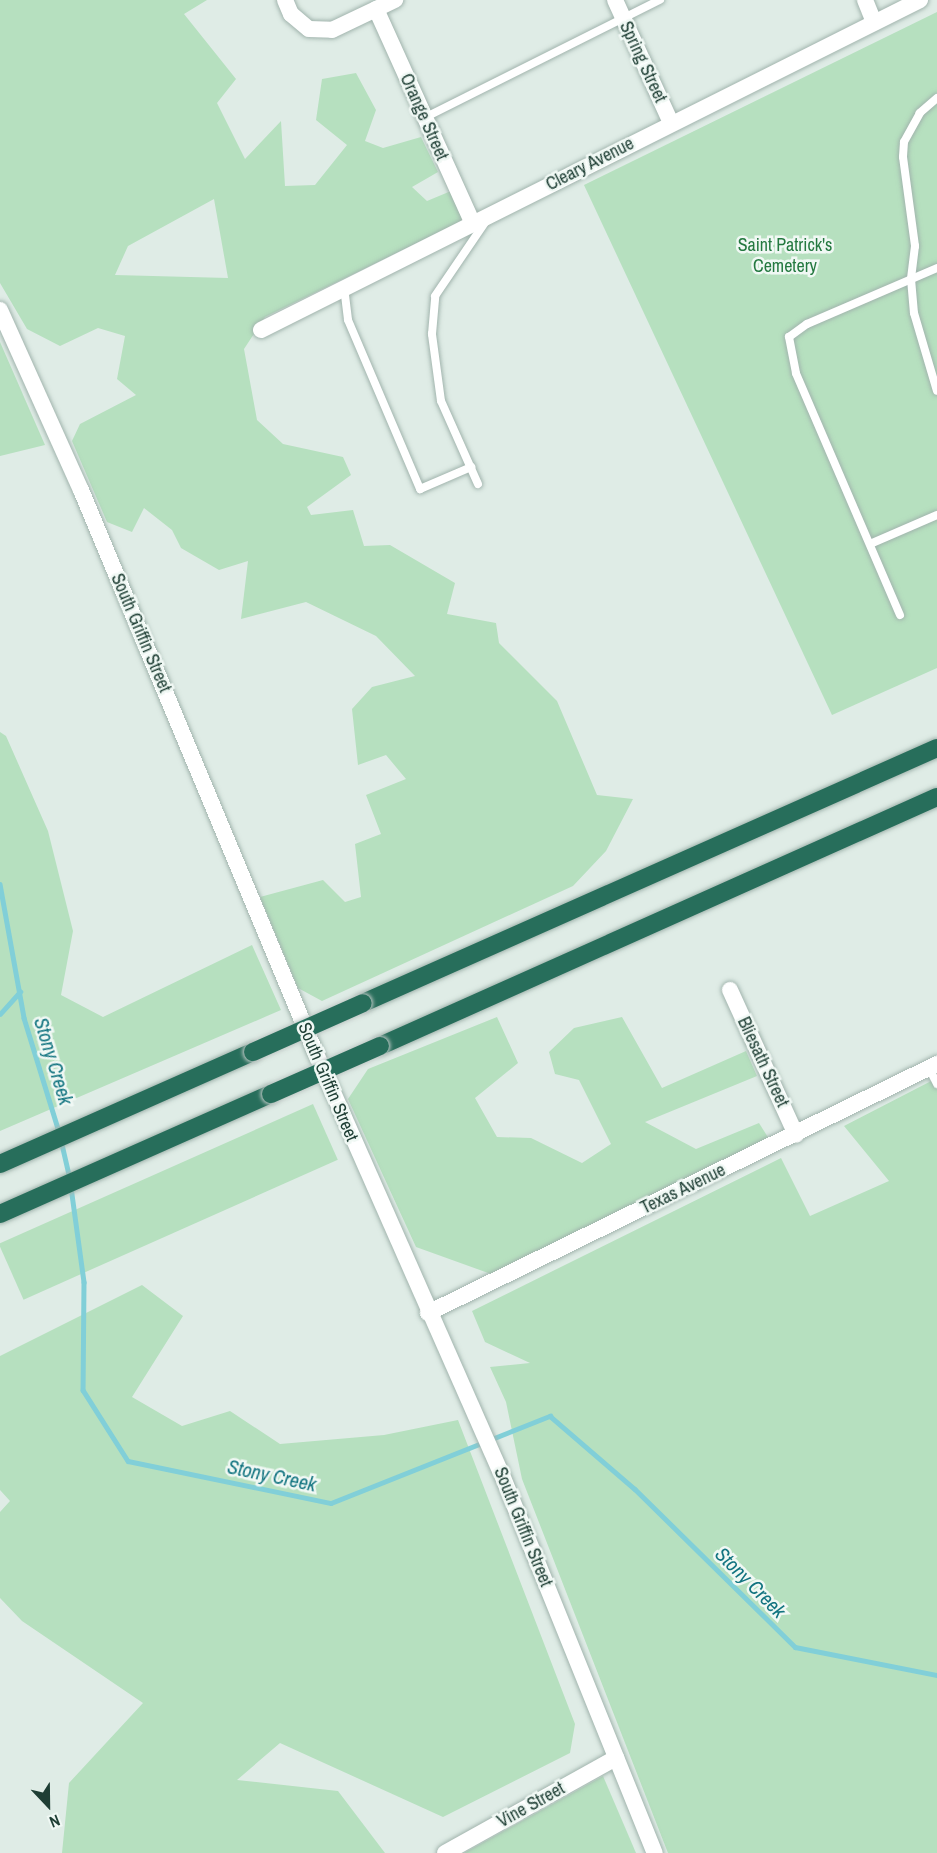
<!DOCTYPE html>
<html>
<head>
<meta charset="utf-8">
<style>
  body { margin:0 }
  #map { position:relative; width:937px; height:1853px; overflow:hidden; background:#dfece6; font-family:"Archivo Narrow",sans-serif }
  div>[style] { position:absolute }
  .green>* { inset:0; background:#b6e0bf; transform-origin:0 0 }
  .stream>* { height:4.5px; margin:-2.25px; padding:0 2.25px; transform-origin:2.25px; border-radius:2.25px; background:#81cfd8 }
  .roads { filter:drop-shadow(0 0 2px #a1b4ad) drop-shadow(0 0 2px #a1b4ad) }
  .service>* { height:8px; margin:-4px; padding:0 4px; transform-origin:4px; border-radius:4px; background:#fff }
  .minor>* { height:16px; margin:-8px; padding:0 8px; transform-origin:8px; border-radius:8px; background:#fff }
  .motorway>* { height:18px; margin:-9px; padding:0 9px; transform-origin:9px; border-radius:9px; background:#276e5b }
  .bridges { filter:drop-shadow(0 0 2px #c0c9c6) drop-shadow(0 0 2px #c0c9c6) }
  .motorway-bridge>* { height:18px; margin:-9px; padding:0 9px; transform-origin:9px; border-radius:9px; background:#276e5b }
  span { translate:-50% -50%; white-space:nowrap; text-align:center; line-height:1.15; -webkit-text-stroke:5px #f0f8f4; paint-order:stroke }
  .street-label { font-size:18px; color:#1e3e34 }
  .park-label { font-size:18px; color:#247940 }
  .water-label { font-size:20px; color:#127480; font-style:italic }
  .north { position:absolute; left:18px; top:1775px; width:60px; height:60px; -webkit-text-stroke:4px #f0f8f4; paint-order:stroke; rotate:158deg; font-size:16px; font-weight:700; line-height:24px; text-align:center; color:#1e3e34 }
  .north::after { content:''; display:block; margin:auto; width:21px; height:27px; background:#1e3e34; clip-path:polygon(50% 0,100% 100%,50% 72%,0 100%) }
</style>
</head>
<body>
<div id="map">
  <div class="green">
    <i style="clip-path:polygon(evenodd,0 0,207px 0,184px 14px,236px 79px,217px 103px,245px 159px,281px 121px,285px 186px,315px 185px,347px 145px,316px 120px,322px 79px,356px 73px,376px 110px,365px 141px,383px 148px,421px 137px,438px 172px,412px 187px,427px 201px,451px 191px,464px 220px,265px 317px,244px 349px,257px 420px,283px 444px,343px 457px,351px 475px,307px 507px,311px 515px,353px 510px,364px 546px,390px 545px,455px 583px,447px 614px,496px 623px,499px 643px,557px 701px,597px 795px,633px 799px,606px 851px,573px 886px,322px 1001px,298px 988px,260px 897px,323px 880px,345px 902px,361px 897px,355px 844px,381px 834px,366px 795px,406px 779px,386px 755px,358px 765px,352px 709px,372px 687px,415px 676px,376px 636px,306px 602px,241px 619px,248px 561px,219px 570px,181px 548px,172px 530px,144px 508px,132px 532px,107px 522px,72px 441px,80px 424px,136px 395px,117px 379px,125px 336px,98px 328px,60px 346px,27px 329px,0 283px,0 0,214px 199px,228px 278px,115px 275px,128px 246px,214px 199px)"></i>
    <i style="clip-path:polygon(937px 12px,937px 668px,832px 715px,584px 185px)"></i>
    <i style="clip-path:polygon(0 342px,45px 445px,0 456px)"></i>
    <i style="clip-path:polygon(0 732px,6px 736px,48px 831px,73px 931px,61px 995px,103px 1017px,252px 945px,281px 1010px,0 1131px)"></i>
    <i style="clip-path:polygon(497px 1017px,518px 1063px,475px 1098px,497px 1137px,531px 1138px,582px 1163px,611px 1144px,579px 1080px,555px 1074px,549px 1052px,574px 1028px,622px 1017px,662px 1088px,746px 1051px,757px 1076px,645px 1122px,696px 1149px,759px 1123px,769px 1139px,491px 1274px,416px 1247px,348px 1099px,368px 1069px)"></i>
    <i style="clip-path:polygon(937px 1078px,937px 1853px,668px 1853px,522px 1479px,506px 1402px,490px 1367px,530px 1363px,485px 1342px,472px 1311px,781px 1158px,810px 1216px,889px 1181px,844px 1126px)"></i>
    <i style="left:313px;top:1104px;width:61px;height:344px;rotate:66deg"></i>
    <i style="clip-path:polygon(142px 1285px,183px 1316px,132px 1397px,182px 1426px,230px 1411px,280px 1444px,384px 1435px,458px 1420px,575px 1724px,570px 1753px,443px 1817px,280px 1743px,237px 1780px,338px 1791px,385px 1853px,62px 1853px,69px 1783px,143px 1703px,22px 1621px,0 1598px,0 1512px,10px 1501px,0 1490px,0 1356px)"></i>
    <i style="clip-path:polygon(603px 1776px,636px 1853px,464px 1853px)"></i>
  </div>
  <div class="stream">
    <i style="left:0;top:884px;width:136px;rotate:79.8deg"></i>
    <i style="left:24px;top:1018px;width:119px;rotate:72.9deg"></i>
    <i style="left:0;top:1014px;width:30px;rotate:-48deg"></i>
    <i style="left:61px;top:1140px;width:40px;rotate:77deg"></i>
    <i style="left:71px;top:1187px;width:96px;rotate:82.2deg"></i>
    <i style="left:84px;top:1282px;width:108px;rotate:90.5deg"></i>
    <i style="left:83px;top:1390px;width:84px;rotate:57.6deg"></i>
    <i style="left:128px;top:1461px;width:207px;rotate:11.7deg"></i>
    <i style="left:331px;top:1503px;width:236px;rotate:-21.7deg"></i>
    <i style="left:550px;top:1416px;width:112px;rotate:40.7deg"></i>
    <i style="left:635px;top:1489px;width:225px;rotate:44.6deg"></i>
    <i style="left:795px;top:1647px;width:145px;rotate:11.2deg"></i>
  </div>
  <div class="roads">
    <div class="service">
      <i style="left:937px;top:98px;width:23px;rotate:139deg"></i>
      <i style="left:920px;top:113px;width:33px;rotate:119deg"></i>
      <i style="left:904px;top:142px;width:15px;rotate:94deg"></i>
      <i style="left:903px;top:157px;width:90px;rotate:82.3deg"></i>
      <i style="left:915px;top:246px;width:33px;rotate:97deg"></i>
      <i style="left:911px;top:279px;width:34px;rotate:85deg"></i>
      <i style="left:914px;top:313px;width:81px;rotate:73.6deg"></i>
      <i style="left:424px;top:118px;width:264px;rotate:-26.6deg"></i>
      <i style="left:344px;top:287px;width:33px;rotate:83deg"></i>
      <i style="left:348px;top:320px;width:184px;rotate:66.9deg"></i>
      <i style="left:420px;top:489px;width:56px;rotate:-23.3deg"></i>
      <i style="left:478px;top:484px;width:91px;rotate:-114deg"></i>
      <i style="left:441px;top:401px;width:68px;rotate:-97.7deg"></i>
      <i style="left:432px;top:334px;width:38px;rotate:-85deg"></i>
      <i style="left:435px;top:296px;width:91px;rotate:-55.8deg"></i>
      <i style="left:870px;top:544px;width:73px;rotate:-23.4deg"></i>
      <i style="left:900px;top:615px;width:263px;rotate:-113.3deg"></i>
      <i style="left:796px;top:373px;width:37px;rotate:-101deg"></i>
      <i style="left:789px;top:337px;width:22px;rotate:-36deg"></i>
      <i style="left:807px;top:324px;width:142px;rotate:-23.3deg"></i>
      <i style="left:929px;top:1068px;width:18px;rotate:63deg"></i>
    </div>
    <div class="minor">
      <i style="left:285px;top:0;width:15px;rotate:67deg"></i>
      <i style="left:291px;top:14px;width:23px;rotate:40deg"></i>
      <i style="left:309px;top:29px;width:23px;rotate:2deg"></i>
      <i style="left:332px;top:30px;width:70px;rotate:-25.5deg"></i>
      <i style="left:615px;top:0;width:135px;rotate:65.5deg"></i>
      <i style="left:865px;top:0;width:24px;rotate:68deg"></i>
      <i style="left:376px;top:9px;width:236px;rotate:65.7deg"></i>
      <i style="left:0;top:310px;width:197px;rotate:65.8deg"></i>
      <i style="left:81px;top:490px;width:606px;rotate:67.37deg"></i>
      <i style="left:314px;top:1049px;width:460px;rotate:66.2deg"></i>
      <i style="left:500px;top:1470px;width:413px;rotate:68deg"></i>
      <i style="left:261px;top:330px;width:737px;rotate:-26.6deg"></i>
      <i style="left:730px;top:990px;width:159px;rotate:65.5deg"></i>
      <i style="left:428px;top:1313px;width:567px;rotate:-26.07deg"></i>
      <i style="left:445px;top:1853px;width:196px;rotate:-29.1deg"></i>
    </div>
    <div class="motorway">
      <i style="left:363px;top:1003px;width:628px;rotate:-23.95deg"></i>
      <i style="left:380px;top:1046px;width:610px;rotate:-24.09deg"></i>
      <i style="left:0;top:1164px;width:277px;rotate:-23.9deg"></i>
      <i style="left:0;top:1214px;width:296px;rotate:-23.9deg"></i>
    </div>
  </div>
  <div class="bridges">
    <div class="motorway-bridge">
      <i style="left:253px;top:1052px;width:120px;rotate:-24deg"></i>
      <i style="left:271px;top:1094px;width:119px;rotate:-23.8deg"></i>
    </div>
  </div>
  <div class="street-label">
    <span style="left:643px;top:62px;rotate:65deg">Spring Street</span>
    <span style="left:424px;top:117px;rotate:66deg">Orange Street</span>
    <span style="left:590px;top:164px;rotate:-27deg">Cleary Avenue</span>
    <span style="left:141px;top:633px;rotate:67deg">South Griffin Street</span>
    <span style="left:763px;top:1062px;rotate:65deg">Bliesath Street</span>
    <span style="left:328px;top:1082px;rotate:67deg">South Griffin Street</span>
    <span style="left:683px;top:1189px;rotate:-26deg">Texas Avenue</span>
    <span style="left:523px;top:1527px;rotate:68deg">South Griffin Street</span>
    <span style="left:531px;top:1805px;rotate:-29deg">Vine Street</span>
  </div>
  <div class="park-label">
    <span style="left:785px;top:256px">Saint Patrick's<br>Cemetery</span>
  </div>
  <div class="water-label">
    <span style="left:54px;top:1061px;rotate:73deg">Stony Creek</span>
    <span style="left:272px;top:1475px;rotate:12deg">Stony Creek</span>
    <span style="left:751px;top:1582px;rotate:45deg">Stony Creek</span>
  </div>
  <div class="north">N</div>
</div>
</body>
</html>
